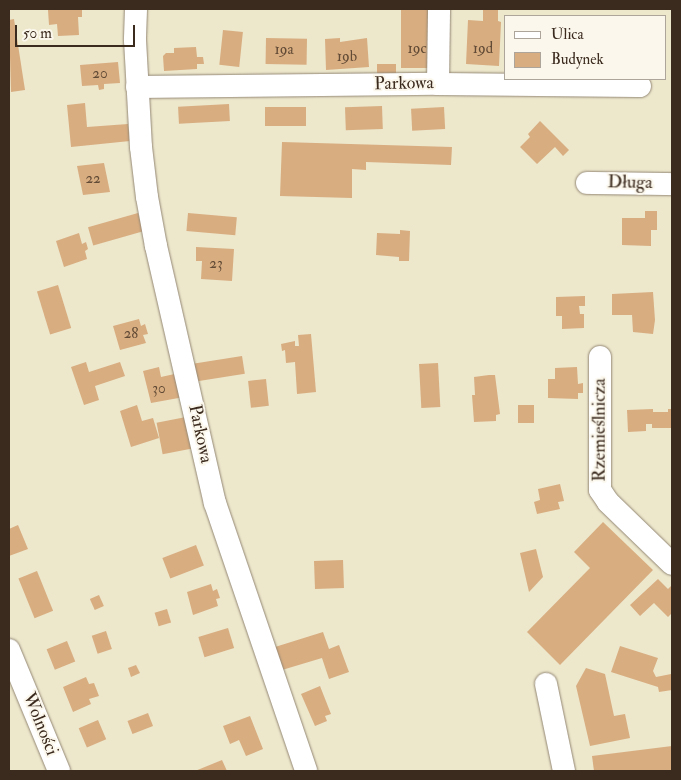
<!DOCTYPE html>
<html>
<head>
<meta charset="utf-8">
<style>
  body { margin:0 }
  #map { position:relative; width:681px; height:780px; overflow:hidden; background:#ede7cc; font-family:"IM FELL Double Pica",serif }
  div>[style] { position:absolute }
  .building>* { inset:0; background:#d8ad80; transform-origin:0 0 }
  .roads { filter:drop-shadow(0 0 1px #948875) drop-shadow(0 0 1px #948875) }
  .minor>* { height:22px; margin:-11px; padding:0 11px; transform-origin:11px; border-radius:11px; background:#fff }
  span { translate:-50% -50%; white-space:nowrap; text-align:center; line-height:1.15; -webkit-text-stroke:4px #fbf7ec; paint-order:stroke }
  .number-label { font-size:15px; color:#624b36 }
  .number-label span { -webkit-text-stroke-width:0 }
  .street-label { font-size:18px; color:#3b2a1e }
  .frame { position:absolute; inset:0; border:10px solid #3b2a1e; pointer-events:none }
  .legend { position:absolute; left:504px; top:15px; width:162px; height:65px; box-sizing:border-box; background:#fbf7ec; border:1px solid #aea59a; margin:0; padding:6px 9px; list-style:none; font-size:15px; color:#3b2a1e }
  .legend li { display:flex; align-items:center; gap:10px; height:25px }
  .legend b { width:25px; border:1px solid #aea59a }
  .scale { position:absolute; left:15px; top:25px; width:120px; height:22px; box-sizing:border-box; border:2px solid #3b2a1e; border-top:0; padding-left:6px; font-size:15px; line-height:18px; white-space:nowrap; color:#3b2a1e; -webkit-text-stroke:4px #fbf7ec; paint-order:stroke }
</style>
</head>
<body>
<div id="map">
  <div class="building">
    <i style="clip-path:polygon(82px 9px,82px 17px,78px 17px,79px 35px,58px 36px,57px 24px,49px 25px,48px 10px)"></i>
    <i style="left:401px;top:9px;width:34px;height:59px"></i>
    <i style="clip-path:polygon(483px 9px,498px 9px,498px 21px,501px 22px,499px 66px,466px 64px,468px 20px,483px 21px)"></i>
    <i style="clip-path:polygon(14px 19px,25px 90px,11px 92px,9px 20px)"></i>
    <i style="left:223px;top:30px;width:20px;height:35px;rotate:6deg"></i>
    <i style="left:266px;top:38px;width:41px;height:26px;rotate:1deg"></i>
    <i style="clip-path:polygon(340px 38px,340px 42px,367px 38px,369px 67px,326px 70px,325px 39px)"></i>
    <i style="clip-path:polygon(196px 47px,197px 57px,203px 57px,204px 64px,197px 64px,197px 69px,164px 71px,163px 56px,166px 53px,174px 53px,174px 48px)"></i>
    <i style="clip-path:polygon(118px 62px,120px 83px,104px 84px,104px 89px,99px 90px,98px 85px,82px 86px,80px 65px)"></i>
    <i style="left:377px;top:64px;width:19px;height:15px"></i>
    <i style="clip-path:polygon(85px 103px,87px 127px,128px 124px,130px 141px,71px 147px,67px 105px)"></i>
    <i style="left:229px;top:104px;width:17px;height:51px;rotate:87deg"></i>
    <i style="left:382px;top:106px;width:23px;height:37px;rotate:88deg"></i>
    <i style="left:265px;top:107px;width:41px;height:19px"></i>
    <i style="left:444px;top:107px;width:22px;height:33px;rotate:87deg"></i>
    <i style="clip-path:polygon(540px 121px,569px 150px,563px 156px,555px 147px,537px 164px,520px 147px,530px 137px,528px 134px)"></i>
    <i style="clip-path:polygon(282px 142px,452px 147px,451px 165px,366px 162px,366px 170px,352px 169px,352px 198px,280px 196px)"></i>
    <i style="clip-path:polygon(104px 163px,110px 192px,83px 195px,77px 166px)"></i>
    <i style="clip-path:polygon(645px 211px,657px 211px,657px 230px,651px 230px,651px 246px,622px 245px,622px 218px,645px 218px)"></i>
    <i style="left:138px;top:213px;width:19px;height:52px;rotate:74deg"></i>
    <i style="left:188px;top:213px;width:49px;height:18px;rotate:5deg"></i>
    <i style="clip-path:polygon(400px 230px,410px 231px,409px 261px,399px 261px,399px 257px,376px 255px,377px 233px,400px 234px)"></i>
    <i style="clip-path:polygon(79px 233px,82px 244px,86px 242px,88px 249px,85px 251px,87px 259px,64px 267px,56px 241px)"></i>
    <i style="clip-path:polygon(196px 247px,234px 249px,232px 281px,201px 279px,202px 261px,196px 261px)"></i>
    <i style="left:58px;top:285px;width:45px;height:22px;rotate:73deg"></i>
    <i style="clip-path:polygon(653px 292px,655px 320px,653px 334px,633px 332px,632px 315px,612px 315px,612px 294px)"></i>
    <i style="clip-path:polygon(585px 296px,585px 306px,579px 306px,580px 314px,584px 314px,584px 328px,562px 329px,562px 316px,556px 316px,556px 297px)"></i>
    <i style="clip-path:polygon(139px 319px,141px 326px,145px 324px,148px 334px,143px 335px,146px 343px,120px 350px,113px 326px)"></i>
    <i style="clip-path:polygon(311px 334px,316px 392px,297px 394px,295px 362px,286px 363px,285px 350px,282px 351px,281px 344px,295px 341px,295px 346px,299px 346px,298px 335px)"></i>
    <i style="left:242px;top:356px;width:18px;height:48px;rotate:81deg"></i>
    <i style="clip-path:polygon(86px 362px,89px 372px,120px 362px,125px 376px,95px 386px,99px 400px,84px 405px,71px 367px)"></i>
    <i style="left:438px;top:363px;width:44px;height:19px;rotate:87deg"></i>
    <i style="clip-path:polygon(159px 367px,161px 377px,179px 373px,184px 397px,151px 403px,143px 371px)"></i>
    <i style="clip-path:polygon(577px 367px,578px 384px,583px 383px,583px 393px,578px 393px,578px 399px,548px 398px,548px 379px,555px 379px,555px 368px)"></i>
    <i style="clip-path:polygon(489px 375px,495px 375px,500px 414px,496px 415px,496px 421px,474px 422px,472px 395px,475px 395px,474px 377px)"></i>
    <i style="left:266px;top:379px;width:27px;height:18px;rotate:84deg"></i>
    <i style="clip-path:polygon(137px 405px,142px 421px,153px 418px,159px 438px,131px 447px,120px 411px)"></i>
    <i style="left:518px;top:405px;width:16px;height:18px"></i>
    <i style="clip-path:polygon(653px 409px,653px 412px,668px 412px,668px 409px,672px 409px,672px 428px,652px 428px,652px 424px,646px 424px,646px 431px,628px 432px,627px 410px)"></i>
    <i style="left:186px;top:417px;width:32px;height:30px;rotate:79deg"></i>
    <i style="clip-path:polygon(560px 484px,564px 501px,558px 502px,560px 509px,537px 514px,534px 502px,540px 500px,538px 489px)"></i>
    <i style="clip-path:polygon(603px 522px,653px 570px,560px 665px,527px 632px,590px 568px,574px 552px)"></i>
    <i style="clip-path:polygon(18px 525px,28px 549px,9px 556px,9px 529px)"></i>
    <i style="left:196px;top:545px;width:22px;height:36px;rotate:69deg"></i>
    <i style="clip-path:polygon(536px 549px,543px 577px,529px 592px,520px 553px)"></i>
    <i style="left:343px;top:560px;width:28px;height:29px;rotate:88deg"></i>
    <i style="left:37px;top:571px;width:43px;height:20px;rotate:68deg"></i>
    <i style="clip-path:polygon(658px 579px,668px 589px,672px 585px,672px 613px,668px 617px,654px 603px,640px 616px,630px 605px)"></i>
    <i style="clip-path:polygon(211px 584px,213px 591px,217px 589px,220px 598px,216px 599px,218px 606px,193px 615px,187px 592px)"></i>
    <i style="left:99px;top:595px;width:12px;height:10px;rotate:66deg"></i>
    <i style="left:167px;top:609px;width:14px;height:13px;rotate:73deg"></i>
    <i style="left:228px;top:628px;width:21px;height:31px;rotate:73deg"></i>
    <i style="left:106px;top:631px;width:19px;height:15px;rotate:72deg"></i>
    <i style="clip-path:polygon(323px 632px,329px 649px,339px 645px,349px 672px,329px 679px,322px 658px,282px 670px,275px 647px)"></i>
    <i style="left:67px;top:641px;width:22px;height:22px;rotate:68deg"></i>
    <i style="clip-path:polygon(620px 646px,658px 658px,653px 671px,656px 677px,671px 674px,672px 690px,659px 692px,658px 687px,611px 672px)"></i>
    <i style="clip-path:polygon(136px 665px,140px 673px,131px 677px,128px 668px)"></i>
    <i style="clip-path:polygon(586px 668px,605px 674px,614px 716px,625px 714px,630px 738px,590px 746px,576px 686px)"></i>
    <i style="clip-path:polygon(86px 677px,89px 684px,94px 683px,99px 696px,89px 699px,91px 704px,73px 712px,63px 687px)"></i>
    <i style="clip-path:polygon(320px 686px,331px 714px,325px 716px,327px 721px,315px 726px,301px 694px)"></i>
    <i style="left:148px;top:713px;width:14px;height:22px;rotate:69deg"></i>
    <i style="clip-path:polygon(250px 716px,263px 749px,246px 756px,239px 740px,230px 744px,223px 726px)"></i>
    <i style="left:98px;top:720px;width:21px;height:21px;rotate:67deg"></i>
    <i style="clip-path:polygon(672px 746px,672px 771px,594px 771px,592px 756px)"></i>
    <i style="clip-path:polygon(222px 760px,227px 771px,195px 771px)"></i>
  </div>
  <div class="roads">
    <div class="minor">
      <i style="left:136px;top:9px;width:31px;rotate:92deg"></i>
      <i style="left:135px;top:40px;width:107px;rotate:86.8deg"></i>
      <i style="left:141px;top:147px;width:50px;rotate:83.2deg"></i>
      <i style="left:147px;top:197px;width:50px;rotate:79.6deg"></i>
      <i style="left:156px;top:246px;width:264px;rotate:77.1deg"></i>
      <i style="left:215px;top:503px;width:283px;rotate:71.2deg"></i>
      <i style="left:438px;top:84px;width:75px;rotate:-89.2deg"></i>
      <i style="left:137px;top:87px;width:301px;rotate:-0.6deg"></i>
      <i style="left:438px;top:84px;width:202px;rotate:0.6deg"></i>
      <i style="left:587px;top:183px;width:85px;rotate:0.7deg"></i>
      <i style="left:600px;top:357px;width:133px;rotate:90deg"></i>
      <i style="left:600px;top:490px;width:14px;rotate:56deg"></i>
      <i style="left:608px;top:502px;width:89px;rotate:44.1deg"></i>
      <i style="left:9px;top:650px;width:131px;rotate:67.5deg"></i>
      <i style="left:546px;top:684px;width:89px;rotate:78.3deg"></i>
    </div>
  </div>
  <div class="number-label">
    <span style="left:417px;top:49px">19c</span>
    <span style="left:483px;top:49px">19d</span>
    <span style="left:284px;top:50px">19a</span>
    <span style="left:347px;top:57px">19b</span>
    <span style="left:100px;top:74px">20</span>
    <span style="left:93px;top:179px">22</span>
    <span style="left:216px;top:264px">23</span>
    <span style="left:131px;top:334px">28</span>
    <span style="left:159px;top:389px">30</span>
  </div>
  <div class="street-label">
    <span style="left:404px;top:84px;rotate:-1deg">Parkowa</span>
    <span style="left:630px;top:183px;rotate:1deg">Długa</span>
    <span style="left:600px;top:430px;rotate:-90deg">Rzemieślnicza</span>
    <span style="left:200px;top:434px;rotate:78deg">Parkowa</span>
    <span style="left:40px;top:724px;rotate:68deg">Wolności</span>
  </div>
  <div class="frame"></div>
  <ul class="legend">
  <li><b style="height:6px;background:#fff"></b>Ulica</li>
  <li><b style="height:14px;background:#d8ad80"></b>Budynek</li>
  </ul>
  <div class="scale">50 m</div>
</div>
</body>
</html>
